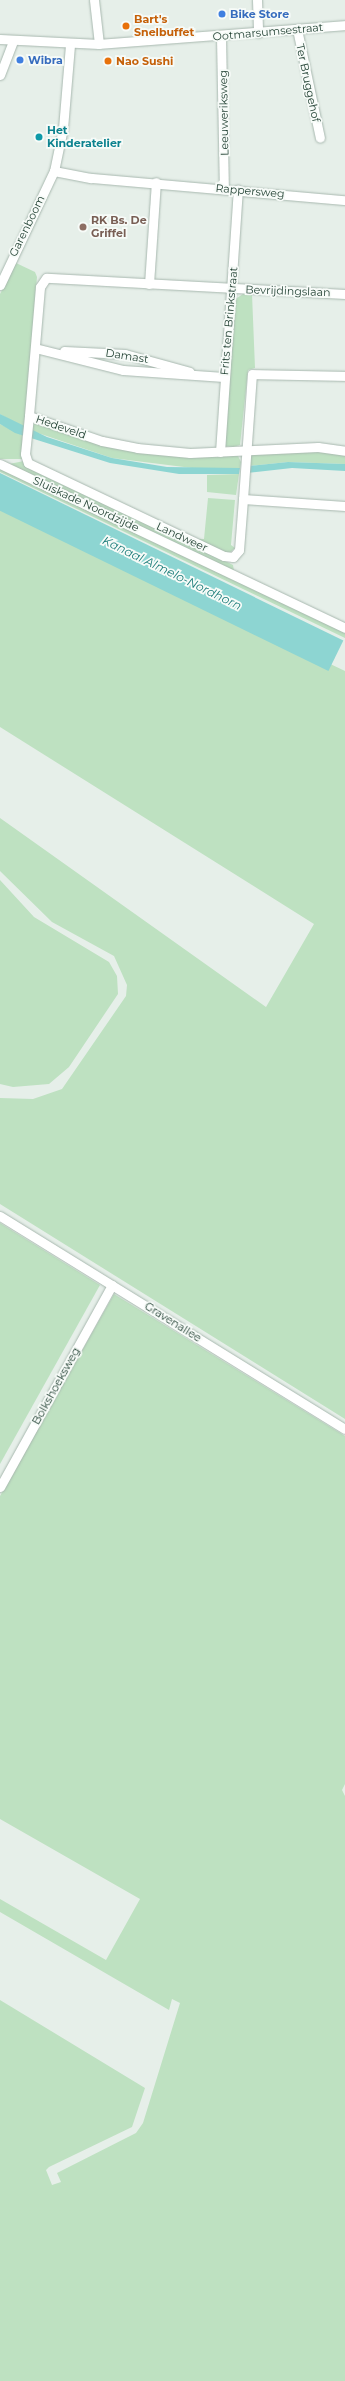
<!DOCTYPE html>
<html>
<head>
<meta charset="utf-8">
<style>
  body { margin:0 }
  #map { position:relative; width:345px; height:2381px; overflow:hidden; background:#e6efe9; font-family:Montserrat,sans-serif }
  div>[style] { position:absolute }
  .green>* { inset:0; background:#bee1c1 }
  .water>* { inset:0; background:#8dd5d2; transform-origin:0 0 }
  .roads { filter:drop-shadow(0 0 1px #a8b8af) drop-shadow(0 0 1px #a8b8af) }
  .minor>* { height:9px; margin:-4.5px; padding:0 4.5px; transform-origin:4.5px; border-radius:4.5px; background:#fff }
  .dots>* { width:11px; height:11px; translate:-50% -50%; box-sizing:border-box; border:2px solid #f7fbf8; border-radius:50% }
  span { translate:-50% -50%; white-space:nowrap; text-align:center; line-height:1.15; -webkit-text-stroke:3.5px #f7fbf8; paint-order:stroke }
  .shop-label { font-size:11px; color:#366cbe; font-weight:700 }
  .left { translate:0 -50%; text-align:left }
  .food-label { font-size:11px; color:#c56008; font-weight:700 }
  .street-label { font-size:11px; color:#234234 }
  .culture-label { font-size:11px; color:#0d838f; font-weight:700 }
  .education-label { font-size:11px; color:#785e54; font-weight:700 }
  .water-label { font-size:12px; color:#1a7c79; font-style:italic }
</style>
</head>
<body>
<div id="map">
  <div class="green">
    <i style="clip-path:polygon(16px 263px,35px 272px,37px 277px,24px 428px,0 414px,0 294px)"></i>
    <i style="clip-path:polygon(246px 292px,252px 294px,255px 368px,248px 370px,240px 445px,233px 447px,224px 446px,234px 300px)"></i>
    <i style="clip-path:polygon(32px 421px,146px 453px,238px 456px,241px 462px,240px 468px,234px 469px,192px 468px,112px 458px,29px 430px)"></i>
    <i style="clip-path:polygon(0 424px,22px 435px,23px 459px,0 459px)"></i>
    <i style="clip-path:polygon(299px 451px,345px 454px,345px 464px,288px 462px,248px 466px,250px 455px)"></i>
    <i style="clip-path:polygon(24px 461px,233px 565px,234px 571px,9px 464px)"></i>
    <i style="clip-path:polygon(0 466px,345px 633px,345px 638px,0 472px)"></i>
    <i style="clip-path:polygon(239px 474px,236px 495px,207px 492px,207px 475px)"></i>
    <i style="clip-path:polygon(208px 498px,235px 500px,231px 545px,235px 548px,228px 554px,195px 539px,204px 539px)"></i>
    <i style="clip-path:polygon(0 507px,345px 671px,345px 1419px,0 1204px,0 1098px,33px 1099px,62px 1089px,126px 996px,127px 985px,114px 956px,52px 922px,0 871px,0 818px,266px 1007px,314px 924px,0 727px)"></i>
    <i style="clip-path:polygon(0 880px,34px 917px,109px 962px,117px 976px,118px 994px,69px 1067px,49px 1084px,13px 1087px,0 1084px)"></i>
    <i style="clip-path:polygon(0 1223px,100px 1285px,0 1464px)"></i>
    <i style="clip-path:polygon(114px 1294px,345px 1436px,345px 1784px,342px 1790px,345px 1796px,345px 2381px,0 2381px,0 2000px,145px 2088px,132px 2127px,49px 2167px,46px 2170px,52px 2185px,61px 2182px,57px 2173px,136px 2133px,143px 2123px,180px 2003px,172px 1999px,169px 2010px,0 1912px,0 1899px,106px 1960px,140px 1899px,0 1819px,0 1496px)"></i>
  </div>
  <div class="water">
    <i style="clip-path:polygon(0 414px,47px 437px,112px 458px,167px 467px,240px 468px,239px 474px,179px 474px,110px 463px,15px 433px,0 424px)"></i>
    <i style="clip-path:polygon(288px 462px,345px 464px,345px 471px,292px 468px,247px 473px,248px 466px)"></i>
    <i style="left:0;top:473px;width:382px;height:34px;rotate:26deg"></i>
  </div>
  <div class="roads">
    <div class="minor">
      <i style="left:94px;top:0;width:44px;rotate:83.5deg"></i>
      <i style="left:257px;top:0;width:33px;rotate:88deg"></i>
      <i style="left:297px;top:29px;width:111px;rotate:78.1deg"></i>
      <i style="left:221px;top:37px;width:152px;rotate:88.9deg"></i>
      <i style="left:0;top:39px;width:99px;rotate:2.9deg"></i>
      <i style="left:99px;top:44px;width:247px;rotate:-4.4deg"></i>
      <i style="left:70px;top:45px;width:83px;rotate:94.8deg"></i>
      <i style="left:63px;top:128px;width:44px;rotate:101.8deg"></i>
      <i style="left:54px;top:171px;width:38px;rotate:11deg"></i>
      <i style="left:91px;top:178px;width:255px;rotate:5deg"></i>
      <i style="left:0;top:75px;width:36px;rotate:-69deg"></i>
      <i style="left:149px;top:284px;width:102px;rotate:-86.1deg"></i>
      <i style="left:0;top:285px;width:126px;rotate:-64.7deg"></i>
      <i style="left:345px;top:294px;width:299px;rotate:-176.9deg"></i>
      <i style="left:46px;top:278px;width:11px;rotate:124deg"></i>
      <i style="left:40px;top:287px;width:129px;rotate:94.9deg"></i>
      <i style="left:29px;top:416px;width:77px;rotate:18.9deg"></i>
      <i style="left:102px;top:441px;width:36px;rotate:11deg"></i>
      <i style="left:137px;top:448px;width:53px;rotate:5.4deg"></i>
      <i style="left:190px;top:453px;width:128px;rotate:-2.7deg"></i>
      <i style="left:318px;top:447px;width:27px;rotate:8deg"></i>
      <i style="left:35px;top:348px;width:91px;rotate:14deg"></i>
      <i style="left:123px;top:370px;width:101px;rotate:4deg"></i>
      <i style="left:64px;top:351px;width:61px;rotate:2.8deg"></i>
      <i style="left:125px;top:354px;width:67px;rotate:15.5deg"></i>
      <i style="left:29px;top:416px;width:38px;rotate:96deg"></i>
      <i style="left:25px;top:454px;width:9px;rotate:72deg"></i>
      <i style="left:28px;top:463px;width:217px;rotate:25.4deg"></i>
      <i style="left:224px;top:556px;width:9px;rotate:6deg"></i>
      <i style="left:233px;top:557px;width:9px;rotate:-49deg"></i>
      <i style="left:239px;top:550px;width:51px;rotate:-85.5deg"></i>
      <i style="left:243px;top:499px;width:102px;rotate:3.9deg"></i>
      <i style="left:220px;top:452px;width:263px;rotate:-86.1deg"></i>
      <i style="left:0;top:464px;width:382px;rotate:25.4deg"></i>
      <i style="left:243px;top:499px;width:125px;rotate:-85.9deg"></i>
      <i style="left:252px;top:374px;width:93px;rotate:1.2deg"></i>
      <i style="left:0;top:1216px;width:405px;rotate:31.7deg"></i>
      <i style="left:0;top:1487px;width:231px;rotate:-61deg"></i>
    </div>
  </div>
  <div class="dots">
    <i style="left:222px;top:14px;background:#3f7fe0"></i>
    <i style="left:126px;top:26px;background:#e8710a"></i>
    <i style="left:20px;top:60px;background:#3f7fe0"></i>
    <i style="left:108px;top:61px;background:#e8710a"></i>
    <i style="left:39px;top:137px;background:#0f9aa8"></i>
    <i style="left:83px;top:227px;background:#8d6e63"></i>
  </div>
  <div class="shop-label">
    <span class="left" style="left:230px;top:14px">Bike Store</span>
    <span class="left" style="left:28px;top:60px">Wibra</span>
  </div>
  <div class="food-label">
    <span class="left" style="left:134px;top:26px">Bart's<br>Snelbuffet</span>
    <span class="left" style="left:116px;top:61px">Nao Sushi</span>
  </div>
  <div class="street-label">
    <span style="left:268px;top:32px;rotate:-5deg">Ootmarsumsestraat</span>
    <span style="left:308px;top:83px;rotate:78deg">Ter Bruggehof</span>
    <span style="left:224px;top:113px;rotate:-91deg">Leeuweriksweg</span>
    <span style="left:250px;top:191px;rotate:5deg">Rappersweg</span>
    <span style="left:27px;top:226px;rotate:-64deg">Garenboom</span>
    <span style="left:288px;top:291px;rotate:2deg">Bevrijdingslaan</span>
    <span style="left:229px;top:321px;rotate:-85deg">Frits ten Brinkstraat</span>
    <span style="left:127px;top:356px;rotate:9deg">Damast</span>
    <span style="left:61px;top:427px;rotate:19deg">Hedeveld</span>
    <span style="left:86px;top:504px;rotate:25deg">Sluiskade Noordzijde</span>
    <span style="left:182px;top:537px;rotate:25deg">Landweer</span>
    <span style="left:173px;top:1322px;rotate:32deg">Gravenallee</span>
    <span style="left:56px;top:1386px;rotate:-61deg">Bolkshoeksweg</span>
  </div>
  <div class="culture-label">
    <span class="left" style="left:47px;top:137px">Het<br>Kinderatelier</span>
  </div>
  <div class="education-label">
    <span class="left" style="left:91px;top:227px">RK Bs. De<br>Griffel</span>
  </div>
  <div class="water-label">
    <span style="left:172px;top:573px;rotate:26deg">Kanaal Almelo-Nordhorn</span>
  </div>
</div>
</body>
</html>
